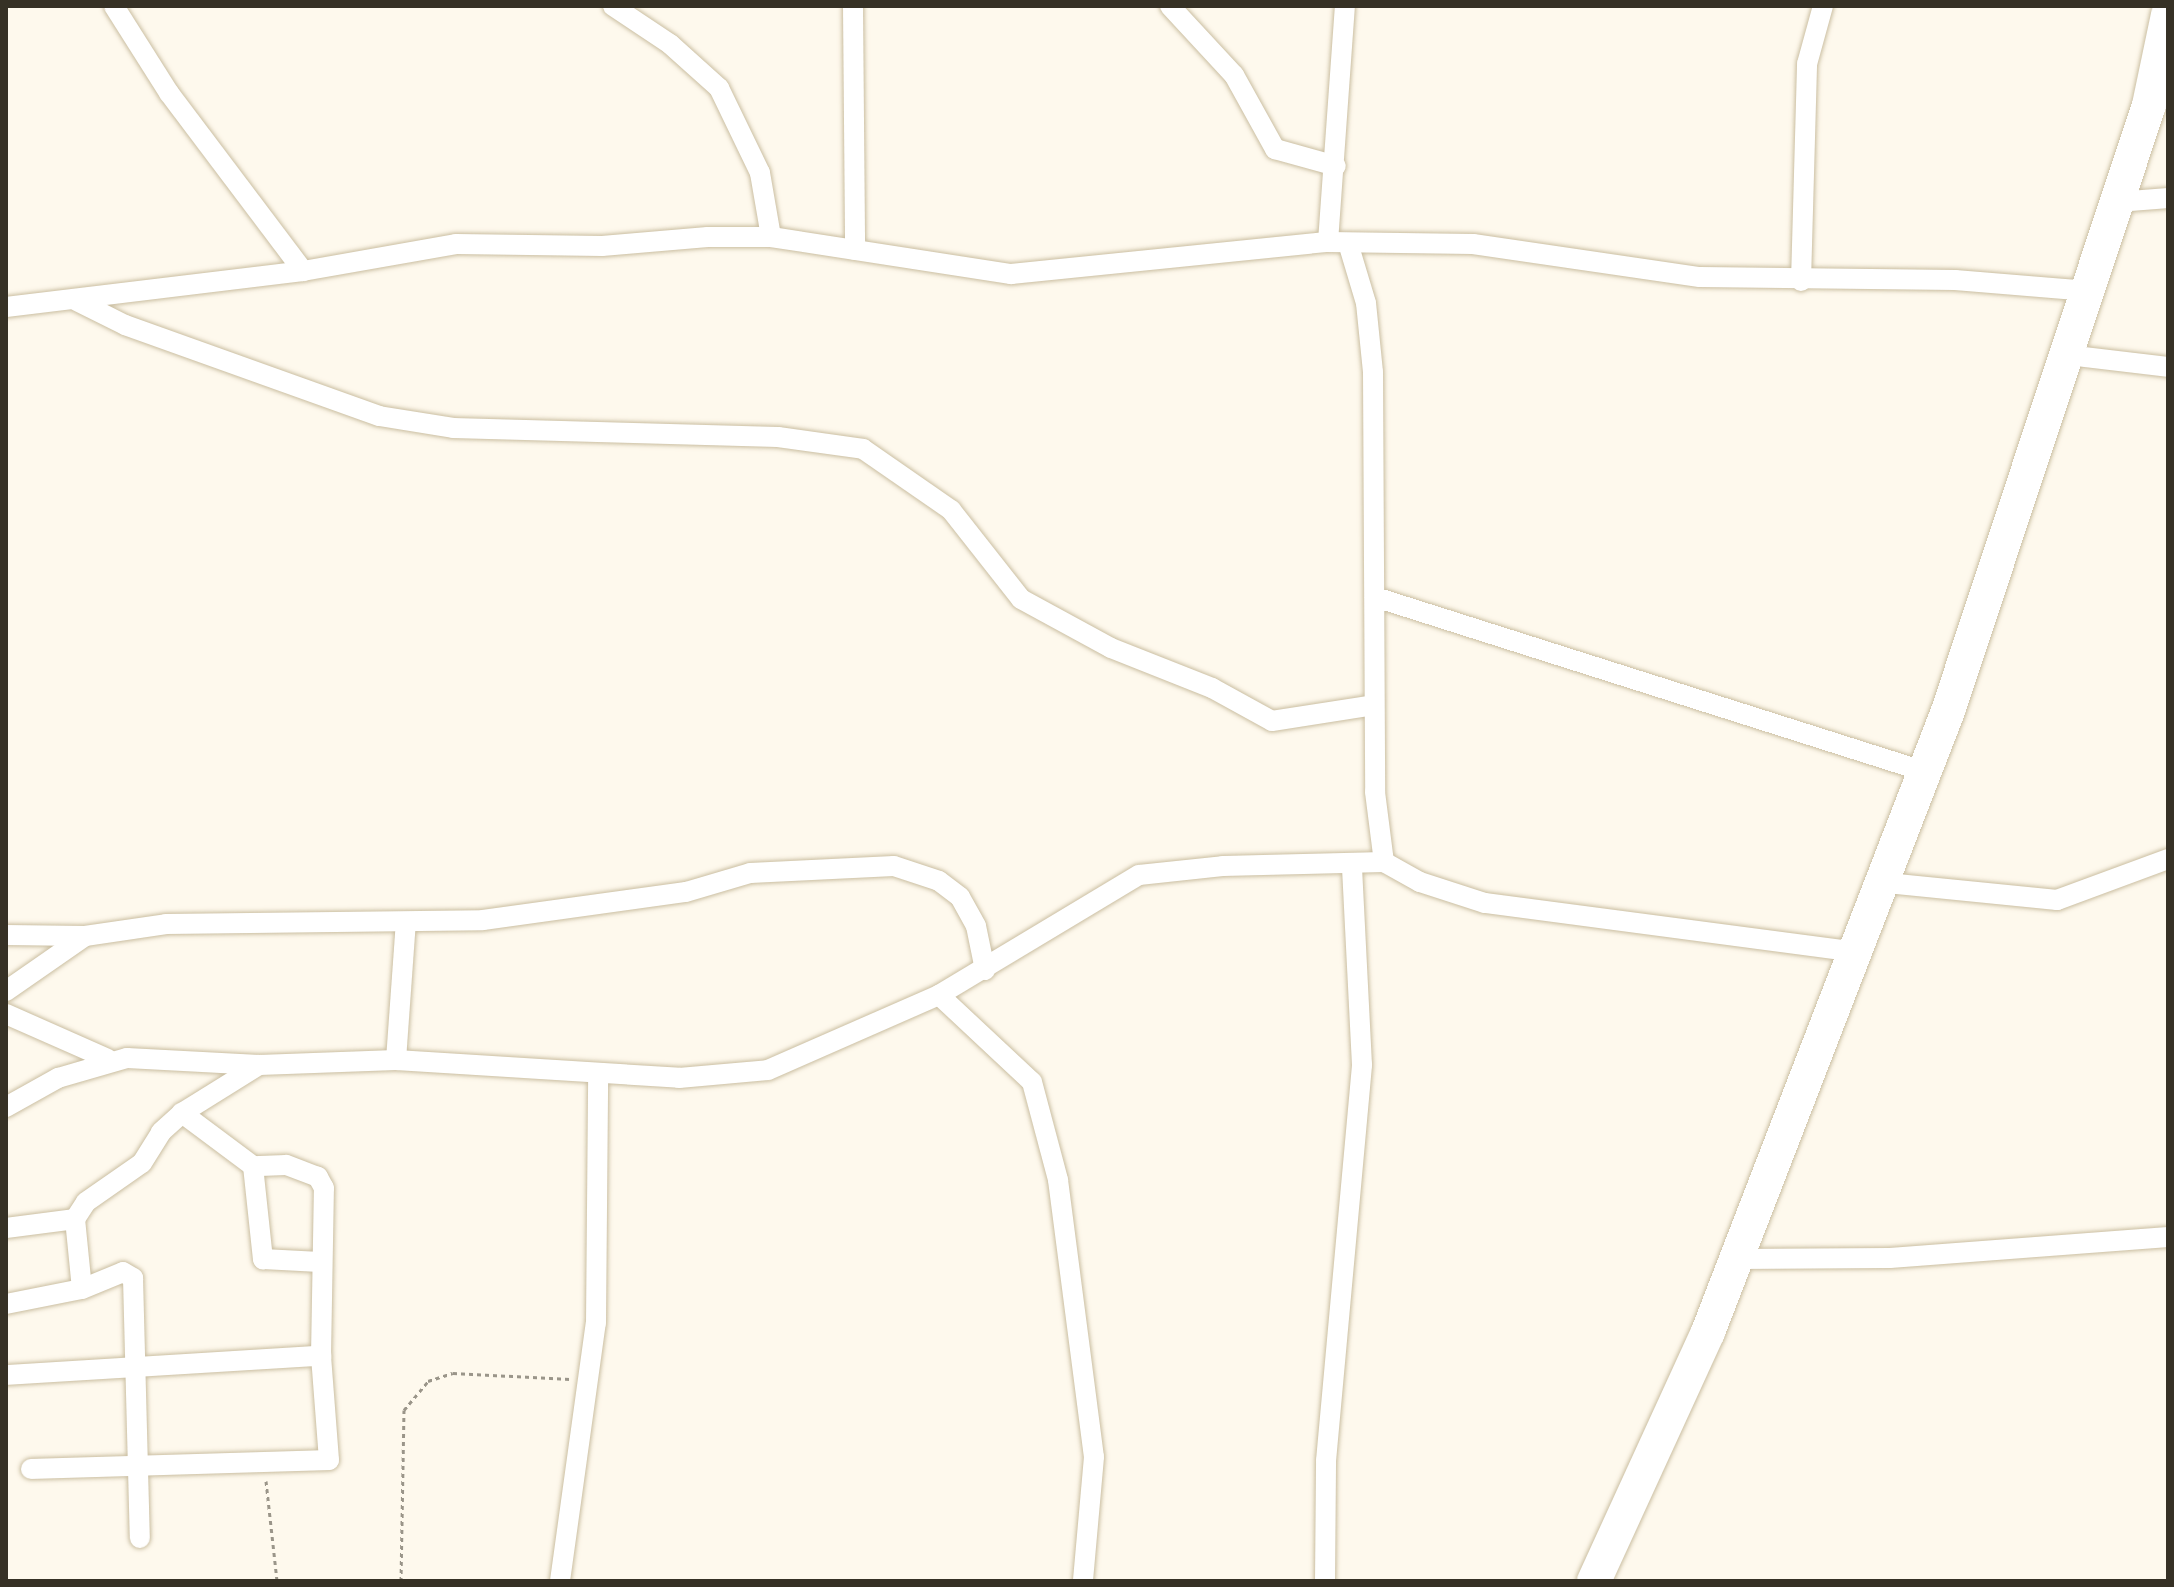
<!DOCTYPE html>
<html>
<head>
<meta charset="utf-8">
<style>
  body { margin:0 }
  #map { position:relative; width:2174px; height:1587px; overflow:hidden; background:#fef9ed; font-family:Commissioner,sans-serif }
  div>[style] { position:absolute }
  .path>* { height:3px; margin-top:-1.5px; transform-origin:0; background:repeating-linear-gradient(90deg,#9a9589 0 4px,transparent 0 8px) }
  .roads { filter:drop-shadow(0 0 2px #cabea1) drop-shadow(0 0 2px #cabea1) }
  .minor>* { height:20px; margin:-10px; padding:0 10px; transform-origin:10px; border-radius:10px; background:#fff }
  .primary>* { height:34px; margin:-17px; padding:0 17px; transform-origin:17px; border-radius:17px; background:#fff }
  span { translate:-50% -50%; white-space:nowrap; text-align:center; line-height:1.15; -webkit-text-stroke:6px #fef9ed; paint-order:stroke }
  .frame { position:absolute; inset:0; border:8px solid #363125; pointer-events:none }
</style>
</head>
<body>
<div id="map">
  <div class="path">
    <i style="left:266px;top:1481px;width:101px;rotate:83.7deg"></i>
    <i style="left:401px;top:1581px;width:171px;rotate:-89deg"></i>
    <i style="left:404px;top:1410px;width:38px;rotate:-50deg"></i>
    <i style="left:428px;top:1381px;width:26px;rotate:-18deg"></i>
    <i style="left:453px;top:1373px;width:117px;rotate:2.9deg"></i>
  </div>
  <div class="roads">
    <div class="minor">
      <i style="left:114px;top:6px;width:103px;rotate:57.7deg"></i>
      <i style="left:169px;top:93px;width:223px;rotate:53deg"></i>
      <i style="left:613px;top:6px;width:69px;rotate:33.7deg"></i>
      <i style="left:670px;top:44px;width:66px;rotate:41.9deg"></i>
      <i style="left:719px;top:88px;width:94px;rotate:64.2deg"></i>
      <i style="left:760px;top:173px;width:65px;rotate:80.2deg"></i>
      <i style="left:853px;top:6px;width:244px;rotate:89.5deg"></i>
      <i style="left:1170px;top:6px;width:94px;rotate:47.2deg"></i>
      <i style="left:1234px;top:75px;width:85px;rotate:61deg"></i>
      <i style="left:1275px;top:149px;width:63px;rotate:15.6deg"></i>
      <i style="left:2118px;top:202px;width:50px;rotate:-4.6deg"></i>
      <i style="left:1328px;top:242px;width:237px;rotate:-85.9deg"></i>
      <i style="left:1348px;top:243px;width:63px;rotate:73.3deg"></i>
      <i style="left:1366px;top:303px;width:69px;rotate:84.2deg"></i>
      <i style="left:1373px;top:372px;width:420px;rotate:89.7deg"></i>
      <i style="left:1375px;top:792px;width:71px;rotate:82.7deg"></i>
      <i style="left:1801px;top:281px;width:217px;rotate:-88.4deg"></i>
      <i style="left:1807px;top:64px;width:60px;rotate:-74.6deg"></i>
      <i style="left:77px;top:301px;width:54px;rotate:26.6deg"></i>
      <i style="left:125px;top:325px;width:270px;rotate:19.7deg"></i>
      <i style="left:379px;top:416px;width:75px;rotate:9.2deg"></i>
      <i style="left:453px;top:428px;width:325px;rotate:1.6deg"></i>
      <i style="left:778px;top:437px;width:86px;rotate:8deg"></i>
      <i style="left:863px;top:449px;width:107px;rotate:34.7deg"></i>
      <i style="left:951px;top:510px;width:113px;rotate:51.8deg"></i>
      <i style="left:1021px;top:599px;width:102px;rotate:28.6deg"></i>
      <i style="left:1111px;top:648px;width:109px;rotate:21.6deg"></i>
      <i style="left:1212px;top:688px;width:68px;rotate:28.8deg"></i>
      <i style="left:1272px;top:721px;width:103px;rotate:-8.9deg"></i>
      <i style="left:6px;top:307px;width:299px;rotate:-6.9deg"></i>
      <i style="left:303px;top:271px;width:155px;rotate:-10deg"></i>
      <i style="left:456px;top:244px;width:146px;rotate:0.8deg"></i>
      <i style="left:602px;top:246px;width:106px;rotate:-4.9deg"></i>
      <i style="left:708px;top:237px;width:63px"></i>
      <i style="left:771px;top:237px;width:243px;rotate:8.8deg"></i>
      <i style="left:1011px;top:274px;width:319px;rotate:-5.8deg"></i>
      <i style="left:1328px;top:242px;width:145px;rotate:0.8deg"></i>
      <i style="left:1473px;top:244px;width:229px;rotate:8.3deg"></i>
      <i style="left:1700px;top:277px;width:255px;rotate:0.7deg"></i>
      <i style="left:1955px;top:280px;width:134px;rotate:4.7deg"></i>
      <i style="left:2068px;top:355px;width:101px;rotate:6.8deg"></i>
      <i style="left:1375px;top:597px;width:575px;rotate:17.62deg"></i>
      <i style="left:1877px;top:882px;width:181px;rotate:5.7deg"></i>
      <i style="left:2057px;top:900px;width:118px;rotate:-20.3deg"></i>
      <i style="left:6px;top:935px;width:79px;rotate:0.7deg"></i>
      <i style="left:85px;top:936px;width:82px;rotate:-8.4deg"></i>
      <i style="left:166px;top:924px;width:317px;rotate:-0.7deg"></i>
      <i style="left:483px;top:920px;width:205px;rotate:-7.9deg"></i>
      <i style="left:686px;top:892px;width:67px;rotate:-16.5deg"></i>
      <i style="left:750px;top:873px;width:144px;rotate:-2.8deg"></i>
      <i style="left:894px;top:866px;width:47px;rotate:18.4deg"></i>
      <i style="left:939px;top:881px;width:26px;rotate:37deg"></i>
      <i style="left:960px;top:897px;width:33px;rotate:61deg"></i>
      <i style="left:976px;top:926px;width:45px;rotate:78.4deg"></i>
      <i style="left:6px;top:991px;width:96px;rotate:-34.8deg"></i>
      <i style="left:939px;top:995px;width:127px;rotate:43.1deg"></i>
      <i style="left:1032px;top:1082px;width:101px;rotate:75.1deg"></i>
      <i style="left:1058px;top:1180px;width:279px;rotate:82.6deg"></i>
      <i style="left:1094px;top:1457px;width:124px;rotate:95.1deg"></i>
      <i style="left:6px;top:1014px;width:111px;rotate:23.8deg"></i>
      <i style="left:396px;top:1060px;width:138px;rotate:-85.9deg"></i>
      <i style="left:6px;top:1107px;width:60px;rotate:-29.1deg"></i>
      <i style="left:58px;top:1078px;width:72px;rotate:-16.2deg"></i>
      <i style="left:127px;top:1058px;width:132px;rotate:3deg"></i>
      <i style="left:259px;top:1065px;width:137px;rotate:-2.1deg"></i>
      <i style="left:396px;top:1060px;width:284px;rotate:3.6deg"></i>
      <i style="left:679px;top:1078px;width:89px;rotate:-5.1deg"></i>
      <i style="left:768px;top:1070px;width:187px;rotate:-23.7deg"></i>
      <i style="left:939px;top:995px;width:233px;rotate:-31deg"></i>
      <i style="left:1139px;top:875px;width:84px;rotate:-6.1deg"></i>
      <i style="left:1223px;top:866px;width:161px;rotate:-1.4deg"></i>
      <i style="left:1384px;top:862px;width:41px;rotate:29.1deg"></i>
      <i style="left:1420px;top:882px;width:68px;rotate:17.9deg"></i>
      <i style="left:1485px;top:903px;width:369px;rotate:7.5deg"></i>
      <i style="left:253px;top:1166px;width:94px;rotate:83.9deg"></i>
      <i style="left:263px;top:1259px;width:57px;rotate:3deg"></i>
      <i style="left:75px;top:1219px;width:70px;rotate:84.3deg"></i>
      <i style="left:82px;top:1289px;width:44px;rotate:-22.5deg"></i>
      <i style="left:123px;top:1272px;width:12px;rotate:31deg"></i>
      <i style="left:133px;top:1278px;width:260px;rotate:88.5deg"></i>
      <i style="left:6px;top:1228px;width:70px;rotate:-7.4deg"></i>
      <i style="left:75px;top:1219px;width:20px;rotate:-57deg"></i>
      <i style="left:86px;top:1202px;width:68px;rotate:-34.9deg"></i>
      <i style="left:142px;top:1163px;width:36px;rotate:-58deg"></i>
      <i style="left:161px;top:1132px;width:28px;rotate:-42deg"></i>
      <i style="left:182px;top:1113px;width:91px;rotate:-31.9deg"></i>
      <i style="left:1735px;top:1259px;width:155px;rotate:-0.4deg"></i>
      <i style="left:1890px;top:1258px;width:279px;rotate:-4.3deg"></i>
      <i style="left:6px;top:1304px;width:77px;rotate:-11.2deg"></i>
      <i style="left:6px;top:1375px;width:316px;rotate:-3.5deg"></i>
      <i style="left:31px;top:1469px;width:298px;rotate:-1.7deg"></i>
      <i style="left:329px;top:1460px;width:104px;rotate:-94.4deg"></i>
      <i style="left:321px;top:1356px;width:168px;rotate:-89deg"></i>
      <i style="left:324px;top:1188px;width:13px;rotate:-119deg"></i>
      <i style="left:318px;top:1177px;width:34px;rotate:-159deg"></i>
      <i style="left:286px;top:1165px;width:33px;rotate:178deg"></i>
      <i style="left:253px;top:1166px;width:89px;rotate:-143.3deg"></i>
      <i style="left:560px;top:1581px;width:260px;rotate:-82.1deg"></i>
      <i style="left:596px;top:1323px;width:248px;rotate:-89.5deg"></i>
      <i style="left:1325px;top:1581px;width:120px;rotate:-89.5deg"></i>
      <i style="left:1326px;top:1461px;width:398px;rotate:-84.8deg"></i>
      <i style="left:1362px;top:1065px;width:200px;rotate:-92.9deg"></i>
    </div>
    <div class="primary">
      <i style="left:1594px;top:1581px;width:274px;rotate:-65.4deg"></i>
      <i style="left:1708px;top:1332px;width:666px;rotate:-68.87deg"></i>
      <i style="left:1948px;top:711px;width:638px;rotate:-71.65deg"></i>
      <i style="left:2149px;top:105px;width:92px;rotate:-78.1deg"></i>
    </div>
  </div>
  <div class="frame"></div>
</div>
</body>
</html>
